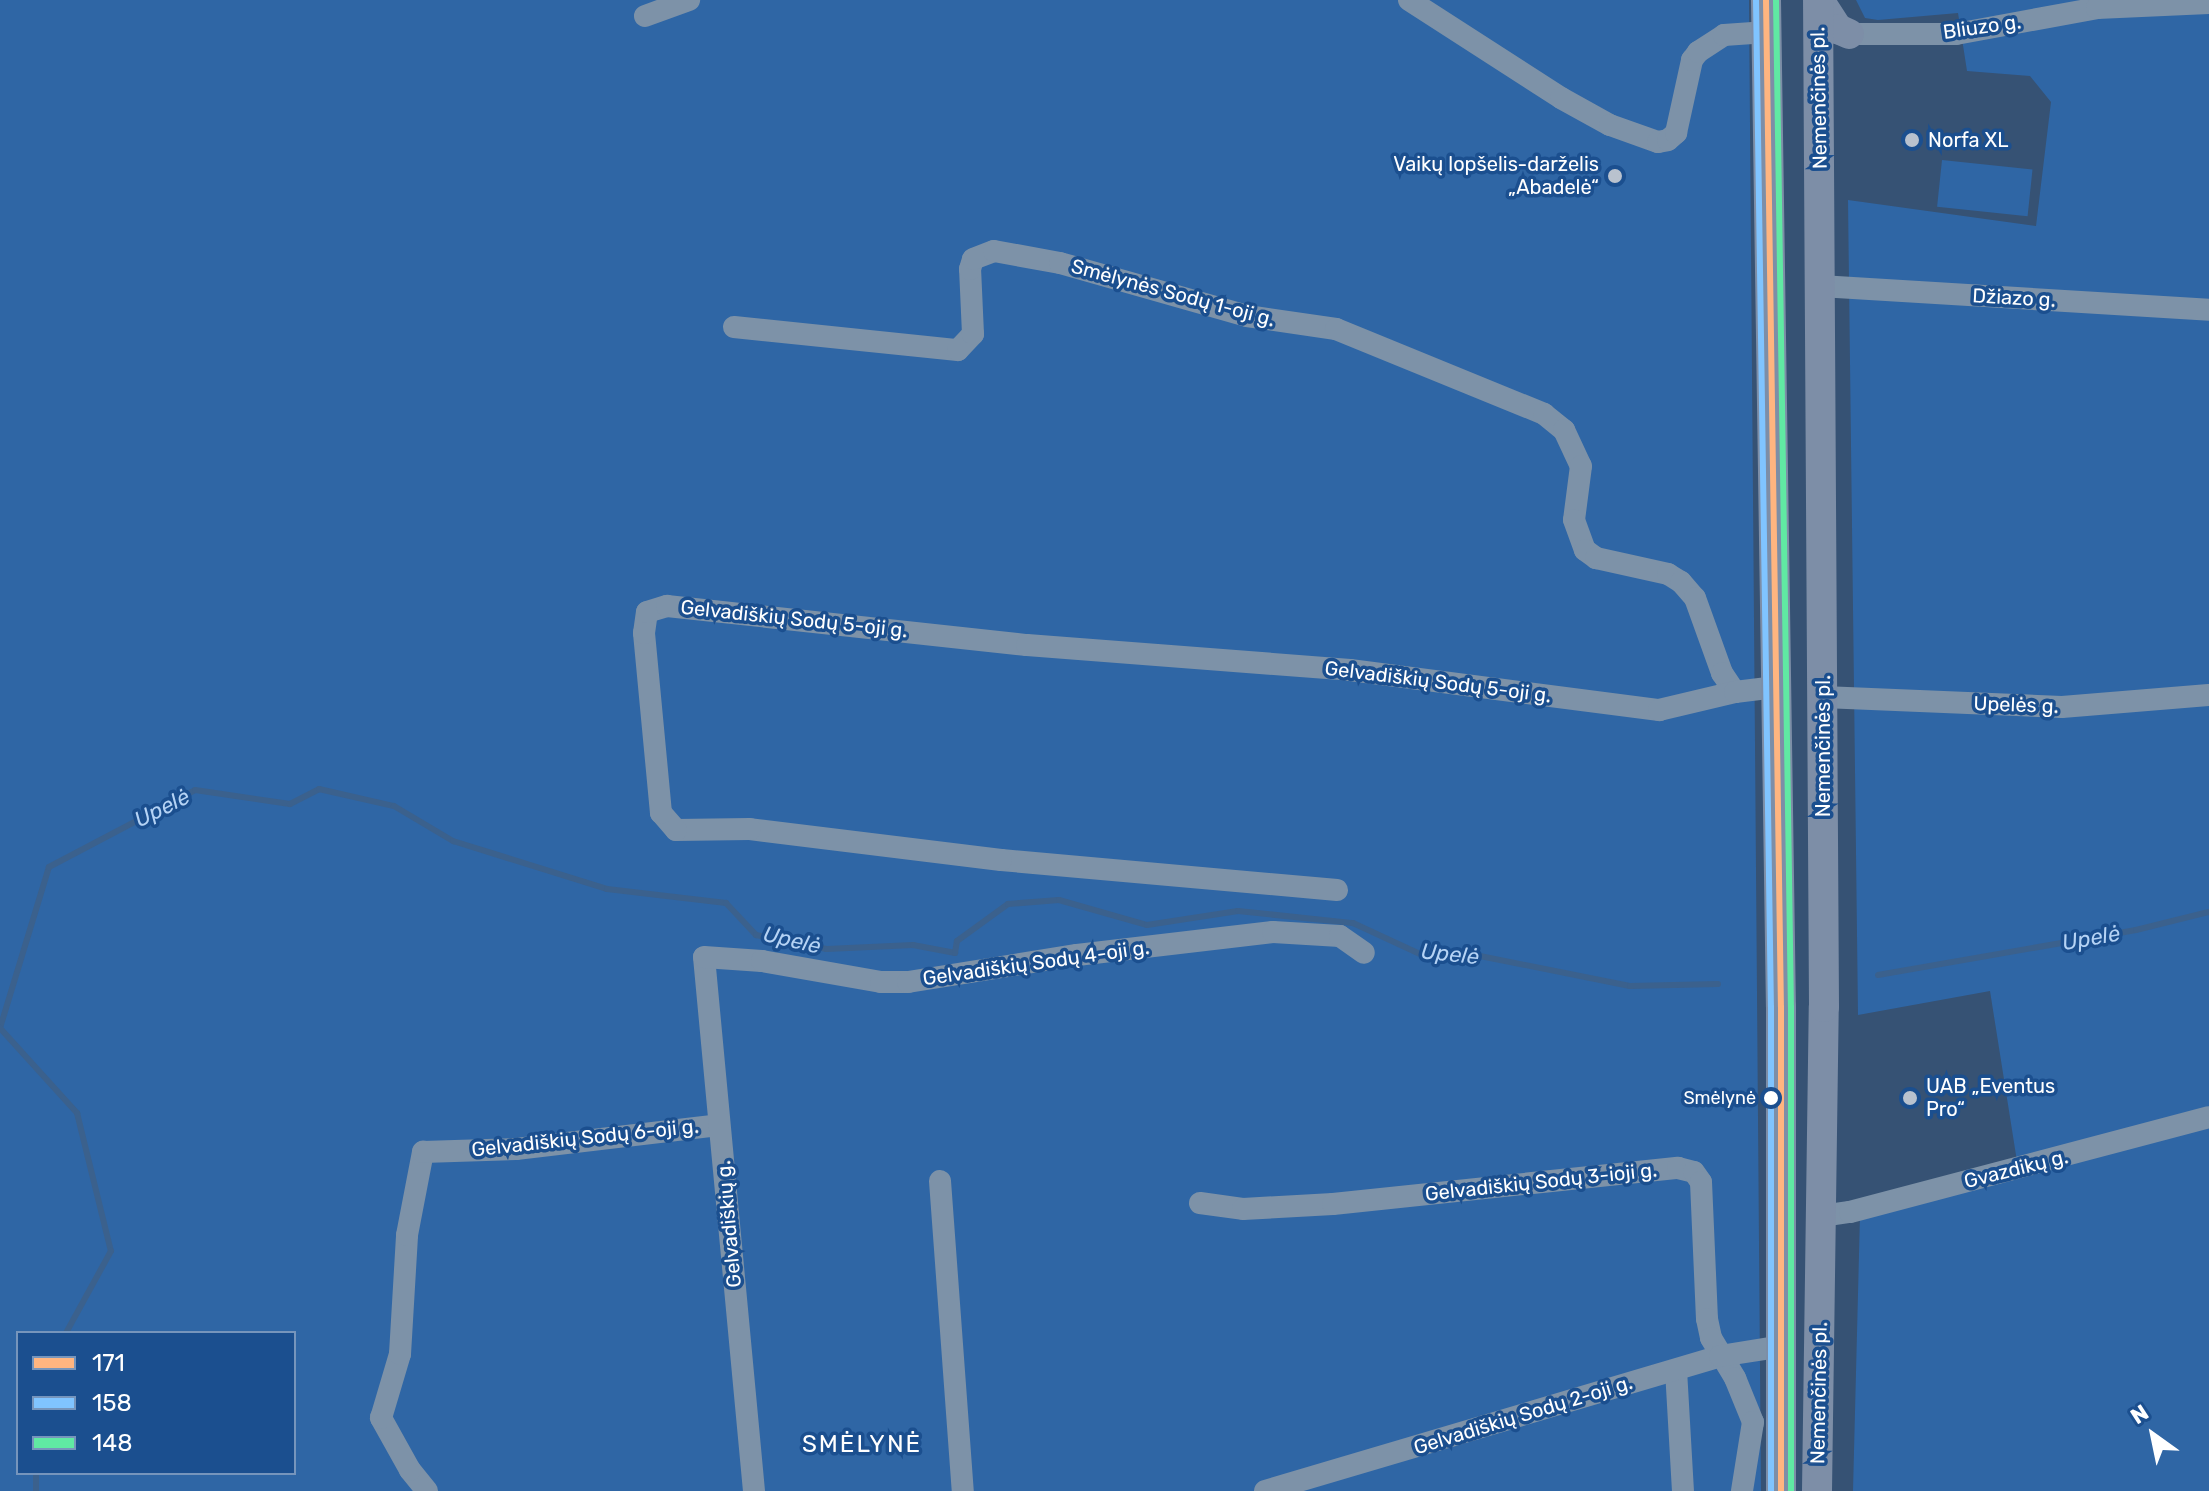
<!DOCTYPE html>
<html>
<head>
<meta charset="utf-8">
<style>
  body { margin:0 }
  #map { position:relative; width:2209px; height:1491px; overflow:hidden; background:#365274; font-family:Rubik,sans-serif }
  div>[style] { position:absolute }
  .green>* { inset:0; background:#2f66a5; transform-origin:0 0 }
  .stream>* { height:6px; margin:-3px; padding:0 3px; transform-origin:3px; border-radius:3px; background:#3b618d }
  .minor>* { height:22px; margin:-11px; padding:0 11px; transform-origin:11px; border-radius:11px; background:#7d92a8 }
  .major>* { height:30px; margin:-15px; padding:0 15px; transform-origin:15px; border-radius:15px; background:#7d8ea7 }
  .bus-1>* { height:6px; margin:-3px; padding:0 3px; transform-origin:3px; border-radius:3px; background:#ffb580 }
  .bus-2>* { height:6px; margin:-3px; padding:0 3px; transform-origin:3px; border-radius:3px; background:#80c4ff }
  .bus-3>* { height:6px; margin:-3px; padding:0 3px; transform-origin:3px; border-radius:3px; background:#60e9a3 }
  .dots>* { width:22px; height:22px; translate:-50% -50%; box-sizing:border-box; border:4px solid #1b4f8f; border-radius:50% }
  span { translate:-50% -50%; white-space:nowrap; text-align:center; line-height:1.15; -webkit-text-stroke:7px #1b4f8f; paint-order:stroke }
  .bus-label { font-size:18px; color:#fff }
  .right { translate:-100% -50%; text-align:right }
  .street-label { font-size:20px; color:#fff }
  .poi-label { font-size:20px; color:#fff }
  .left { translate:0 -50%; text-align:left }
  .water-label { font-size:22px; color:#b5d3f5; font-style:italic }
  .quarter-label { font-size:24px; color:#fff; letter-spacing:2px }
  .legend { position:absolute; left:16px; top:1331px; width:280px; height:144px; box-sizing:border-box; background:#1b4f8f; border:2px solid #7695bc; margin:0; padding:10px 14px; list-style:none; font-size:24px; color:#fff }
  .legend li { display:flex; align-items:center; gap:16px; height:40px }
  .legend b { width:40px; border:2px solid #7695bc }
  .north { position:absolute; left:2113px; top:1395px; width:80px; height:80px; -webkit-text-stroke:6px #1b4f8f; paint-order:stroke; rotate:327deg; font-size:22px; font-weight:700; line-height:32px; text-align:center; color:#fff }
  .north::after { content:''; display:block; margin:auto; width:28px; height:36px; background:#fff; clip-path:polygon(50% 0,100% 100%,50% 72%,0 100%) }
</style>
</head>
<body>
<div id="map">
  <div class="green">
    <i style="clip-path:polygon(evenodd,0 0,1749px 0,1761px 1491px,0 1491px,0 0,18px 1333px,294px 1333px,294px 1473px,18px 1473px,18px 1333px)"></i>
    <i style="clip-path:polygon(1856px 0,2209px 0,2209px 1491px,1853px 1491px,1860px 1215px,2019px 1174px,1990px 991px,1858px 1015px,1848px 200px,2036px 226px,2051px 102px,2030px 76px,1967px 71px,1958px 13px,1878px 20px,1865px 18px)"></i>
    <i style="left:1942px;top:160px;width:91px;height:47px;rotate:6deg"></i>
  </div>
  <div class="stream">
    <i style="left:1878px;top:975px;width:262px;rotate:-9.9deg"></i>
    <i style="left:2136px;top:930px;width:75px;rotate:-13.9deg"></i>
    <i style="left:0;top:1028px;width:168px;rotate:-73.1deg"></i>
    <i style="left:49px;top:867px;width:165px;rotate:-27.8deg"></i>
    <i style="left:195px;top:790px;width:96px;rotate:8.4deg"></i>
    <i style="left:290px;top:804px;width:33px;rotate:-27deg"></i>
    <i style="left:319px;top:789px;width:77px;rotate:12.8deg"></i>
    <i style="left:394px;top:806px;width:69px;rotate:30.7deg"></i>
    <i style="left:453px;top:841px;width:161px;rotate:17.3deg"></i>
    <i style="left:607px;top:889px;width:120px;rotate:6.7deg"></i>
    <i style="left:726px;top:903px;width:44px;rotate:46.8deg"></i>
    <i style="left:756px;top:935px;width:72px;rotate:11.2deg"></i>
    <i style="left:827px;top:949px;width:86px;rotate:-2.7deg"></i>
    <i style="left:913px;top:945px;width:43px;rotate:10.8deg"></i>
    <i style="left:955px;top:953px;width:12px;rotate:-81deg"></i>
    <i style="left:957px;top:941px;width:63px;rotate:-36deg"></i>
    <i style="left:1008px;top:904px;width:51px;rotate:-4.5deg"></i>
    <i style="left:1059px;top:900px;width:91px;rotate:15.9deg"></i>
    <i style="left:1147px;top:925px;width:92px;rotate:-8.7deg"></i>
    <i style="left:1238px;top:911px;width:116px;rotate:6deg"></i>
    <i style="left:1353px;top:923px;width:78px;rotate:24.9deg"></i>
    <i style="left:1424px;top:956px;width:46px;rotate:-2.5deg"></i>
    <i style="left:1470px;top:954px;width:163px;rotate:11.3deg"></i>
    <i style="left:1630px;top:986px;width:88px;rotate:-1.3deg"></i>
    <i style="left:0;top:1028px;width:115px;rotate:47.8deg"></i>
    <i style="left:77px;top:1113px;width:142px;rotate:76.2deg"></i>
    <i style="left:111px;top:1251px;width:94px;rotate:118.8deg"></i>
    <i style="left:36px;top:1491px;width:18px;rotate:-90deg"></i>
  </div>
  <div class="minor">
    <i style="left:1409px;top:0;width:181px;rotate:32.8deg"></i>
    <i style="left:1561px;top:98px;width:56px;rotate:28.9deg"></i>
    <i style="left:1610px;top:125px;width:51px;rotate:19.5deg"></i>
    <i style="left:1658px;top:142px;width:10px;rotate:-11deg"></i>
    <i style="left:1668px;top:140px;width:11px;rotate:-41deg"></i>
    <i style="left:1676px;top:133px;width:75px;rotate:-77.6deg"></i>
    <i style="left:1692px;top:60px;width:10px;rotate:-53deg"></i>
    <i style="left:1698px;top:52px;width:31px;rotate:-33deg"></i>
    <i style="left:1724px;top:35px;width:43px;rotate:-4deg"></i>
    <i style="left:645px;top:16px;width:47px;rotate:-20deg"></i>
    <i style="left:1849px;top:34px;width:107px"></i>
    <i style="left:1956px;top:34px;width:143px;rotate:-10.4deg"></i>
    <i style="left:2097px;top:8px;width:112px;rotate:-2.6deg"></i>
    <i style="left:1820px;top:286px;width:390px;rotate:3.5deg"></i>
    <i style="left:734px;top:327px;width:225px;rotate:5.9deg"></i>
    <i style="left:958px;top:350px;width:22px;rotate:-47deg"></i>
    <i style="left:973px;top:334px;width:65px;rotate:-92.6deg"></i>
    <i style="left:970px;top:269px;width:10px;rotate:-73deg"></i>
    <i style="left:973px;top:259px;width:22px;rotate:-21deg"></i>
    <i style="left:994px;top:251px;width:67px;rotate:10.3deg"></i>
    <i style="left:1060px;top:263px;width:194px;rotate:15.8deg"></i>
    <i style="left:1247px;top:316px;width:90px;rotate:8.3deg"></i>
    <i style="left:1336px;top:329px;width:225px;rotate:22.2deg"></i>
    <i style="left:1544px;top:414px;width:26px;rotate:39deg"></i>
    <i style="left:1564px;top:430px;width:40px;rotate:65deg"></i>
    <i style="left:1581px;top:466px;width:54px;rotate:97.4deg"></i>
    <i style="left:1574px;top:520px;width:32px;rotate:70deg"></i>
    <i style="left:1585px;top:550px;width:14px;rotate:36deg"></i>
    <i style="left:1596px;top:558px;width:74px;rotate:12.5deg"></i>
    <i style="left:1668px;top:574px;width:15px;rotate:32deg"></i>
    <i style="left:1681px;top:582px;width:21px;rotate:49deg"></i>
    <i style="left:1695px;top:598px;width:80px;rotate:70.2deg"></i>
    <i style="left:1722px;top:673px;width:23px;rotate:56deg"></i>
    <i style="left:1823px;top:697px;width:239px;rotate:2.4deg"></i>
    <i style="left:2062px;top:707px;width:147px;rotate:-4.7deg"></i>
    <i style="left:1337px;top:890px;width:337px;rotate:-174.9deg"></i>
    <i style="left:1001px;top:860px;width:253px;rotate:-173deg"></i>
    <i style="left:750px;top:829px;width:74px;rotate:179.2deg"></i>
    <i style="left:676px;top:830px;width:23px;rotate:-131deg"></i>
    <i style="left:661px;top:813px;width:181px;rotate:-95.4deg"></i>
    <i style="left:644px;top:633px;width:21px;rotate:-82deg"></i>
    <i style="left:647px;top:612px;width:21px;rotate:-17deg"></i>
    <i style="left:667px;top:606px;width:362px;rotate:6.2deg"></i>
    <i style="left:1027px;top:645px;width:324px;rotate:4.4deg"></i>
    <i style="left:1350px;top:670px;width:312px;rotate:7.4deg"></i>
    <i style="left:1659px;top:710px;width:78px;rotate:-13.3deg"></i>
    <i style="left:1735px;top:692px;width:41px;rotate:-7deg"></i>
    <i style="left:940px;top:1181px;width:311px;rotate:85.8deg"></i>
    <i style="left:1200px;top:1203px;width:43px;rotate:7.9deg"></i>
    <i style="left:1243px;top:1209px;width:90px;rotate:-3.2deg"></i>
    <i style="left:1333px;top:1204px;width:347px;rotate:-6deg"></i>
    <i style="left:1678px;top:1168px;width:16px;rotate:14deg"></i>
    <i style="left:1694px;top:1172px;width:12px;rotate:55deg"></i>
    <i style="left:1701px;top:1182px;width:137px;rotate:87.5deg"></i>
    <i style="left:1707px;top:1319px;width:19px;rotate:78deg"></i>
    <i style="left:1711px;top:1338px;width:47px;rotate:59deg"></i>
    <i style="left:1735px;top:1378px;width:48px;rotate:67.8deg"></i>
    <i style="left:1753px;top:1422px;width:70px;rotate:99.1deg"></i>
    <i style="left:1821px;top:1216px;width:29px;rotate:-8deg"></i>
    <i style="left:1850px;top:1212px;width:371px;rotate:-14.8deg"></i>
    <i style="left:1676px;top:1370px;width:121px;rotate:86.7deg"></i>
    <i style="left:427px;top:1491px;width:27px;rotate:-129deg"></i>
    <i style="left:410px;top:1470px;width:60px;rotate:-119.1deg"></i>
    <i style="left:381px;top:1418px;width:67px;rotate:-73.5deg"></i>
    <i style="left:400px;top:1354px;width:119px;rotate:-86.6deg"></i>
    <i style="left:407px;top:1235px;width:85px;rotate:-79.1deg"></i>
    <i style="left:423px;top:1152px;width:93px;rotate:-1.8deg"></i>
    <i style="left:516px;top:1149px;width:204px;rotate:-6.7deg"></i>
    <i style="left:754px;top:1491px;width:536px;rotate:-95.35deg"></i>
    <i style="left:704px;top:957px;width:58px;rotate:3.9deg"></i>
    <i style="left:762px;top:961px;width:121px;rotate:10deg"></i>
    <i style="left:881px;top:982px;width:27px"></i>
    <i style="left:908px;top:982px;width:171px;rotate:-9.1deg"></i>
    <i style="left:1077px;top:955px;width:197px;rotate:-6.7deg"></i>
    <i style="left:1273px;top:932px;width:67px;rotate:3.4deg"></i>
    <i style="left:1340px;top:936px;width:29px;rotate:35deg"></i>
    <i style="left:1265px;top:1491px;width:475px;rotate:-16.5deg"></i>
    <i style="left:1720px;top:1356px;width:64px;rotate:-9deg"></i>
  </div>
  <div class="major">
    <i style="left:1766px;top:0;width:1007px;rotate:89.15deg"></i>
    <i style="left:1781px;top:1007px;width:484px;rotate:90deg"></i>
    <i style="left:1819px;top:0;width:35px;rotate:57deg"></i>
    <i style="left:1838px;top:29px;width:12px;rotate:24deg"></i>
    <i style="left:1817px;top:1491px;width:484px;rotate:-89.2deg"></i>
    <i style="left:1824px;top:1007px;width:1007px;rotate:-90.34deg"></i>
  </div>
  <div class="bus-1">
    <i style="left:1766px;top:0;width:1007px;rotate:89.15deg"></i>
    <i style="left:1781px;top:1007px;width:484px;rotate:90deg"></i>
  </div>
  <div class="bus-2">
    <i style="left:1756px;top:0;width:1007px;rotate:89.15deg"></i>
    <i style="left:1771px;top:1007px;width:484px;rotate:90deg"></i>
  </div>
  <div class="bus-3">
    <i style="left:1776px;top:0;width:1007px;rotate:89.15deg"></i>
    <i style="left:1791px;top:1007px;width:484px;rotate:90deg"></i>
  </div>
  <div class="dots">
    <i style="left:1912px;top:140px;background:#b9c2ce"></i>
    <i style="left:1615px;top:176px;background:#b9c2ce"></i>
    <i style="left:1771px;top:1098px;background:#fff"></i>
    <i style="left:1910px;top:1098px;background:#b9c2ce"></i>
  </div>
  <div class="bus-label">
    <span class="right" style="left:1756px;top:1098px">Smėlynė</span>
  </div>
  <div class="street-label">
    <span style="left:1982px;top:27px;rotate:-8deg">Bliuzo g.</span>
    <span style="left:1819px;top:98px;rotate:-91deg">Nemenčinės pl.</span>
    <span style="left:1173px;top:293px;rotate:15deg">Smėlynės Sodų 1-oji g.</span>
    <span style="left:2014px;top:298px;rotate:3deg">Džiazo g.</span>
    <span style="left:794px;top:619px;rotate:6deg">Gelvadiškių Sodų 5-oji g.</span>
    <span style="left:1438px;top:682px;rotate:7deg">Gelvadiškių Sodų 5-oji g.</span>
    <span style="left:2016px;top:705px;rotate:2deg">Upelės g.</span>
    <span style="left:1823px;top:746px;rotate:-90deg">Nemenčinės pl.</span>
    <span style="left:1036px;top:963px;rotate:-8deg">Gelvadiškių Sodų 4-oji g.</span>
    <span style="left:585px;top:1138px;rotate:-6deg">Gelvadiškių Sodų 6-oji g.</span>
    <span style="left:2016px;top:1169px;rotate:-14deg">Gvazdikų g.</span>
    <span style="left:1541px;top:1182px;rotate:-6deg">Gelvadiškių Sodų 3-ioji g.</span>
    <span style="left:729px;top:1224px;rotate:-95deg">Gelvadiškių g.</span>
    <span style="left:1819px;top:1393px;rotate:-89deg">Nemenčinės pl.</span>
    <span style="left:1523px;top:1415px;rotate:-17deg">Gelvadiškių Sodų 2-oji g.</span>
  </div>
  <div class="poi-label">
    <span class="left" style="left:1928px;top:140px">Norfa XL</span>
    <span class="right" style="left:1599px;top:176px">Vaikų lopšelis-darželis<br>„Abadelė“</span>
    <span class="left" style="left:1926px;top:1098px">UAB „Eventus<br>Pro“</span>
  </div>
  <div class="water-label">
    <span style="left:162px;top:808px;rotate:-27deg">Upelė</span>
    <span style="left:2091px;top:938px;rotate:-10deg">Upelė</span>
    <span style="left:792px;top:940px;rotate:13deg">Upelė</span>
    <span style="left:1450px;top:954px;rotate:6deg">Upelė</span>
  </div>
  <div class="quarter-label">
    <span style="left:862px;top:1445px">SMĖLYNĖ</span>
  </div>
  <ul class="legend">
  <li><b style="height:10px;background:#ffb580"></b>171</li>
  <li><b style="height:10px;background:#80c4ff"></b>158</li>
  <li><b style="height:10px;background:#60e9a3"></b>148</li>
  </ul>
  <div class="north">N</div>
</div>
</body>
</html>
